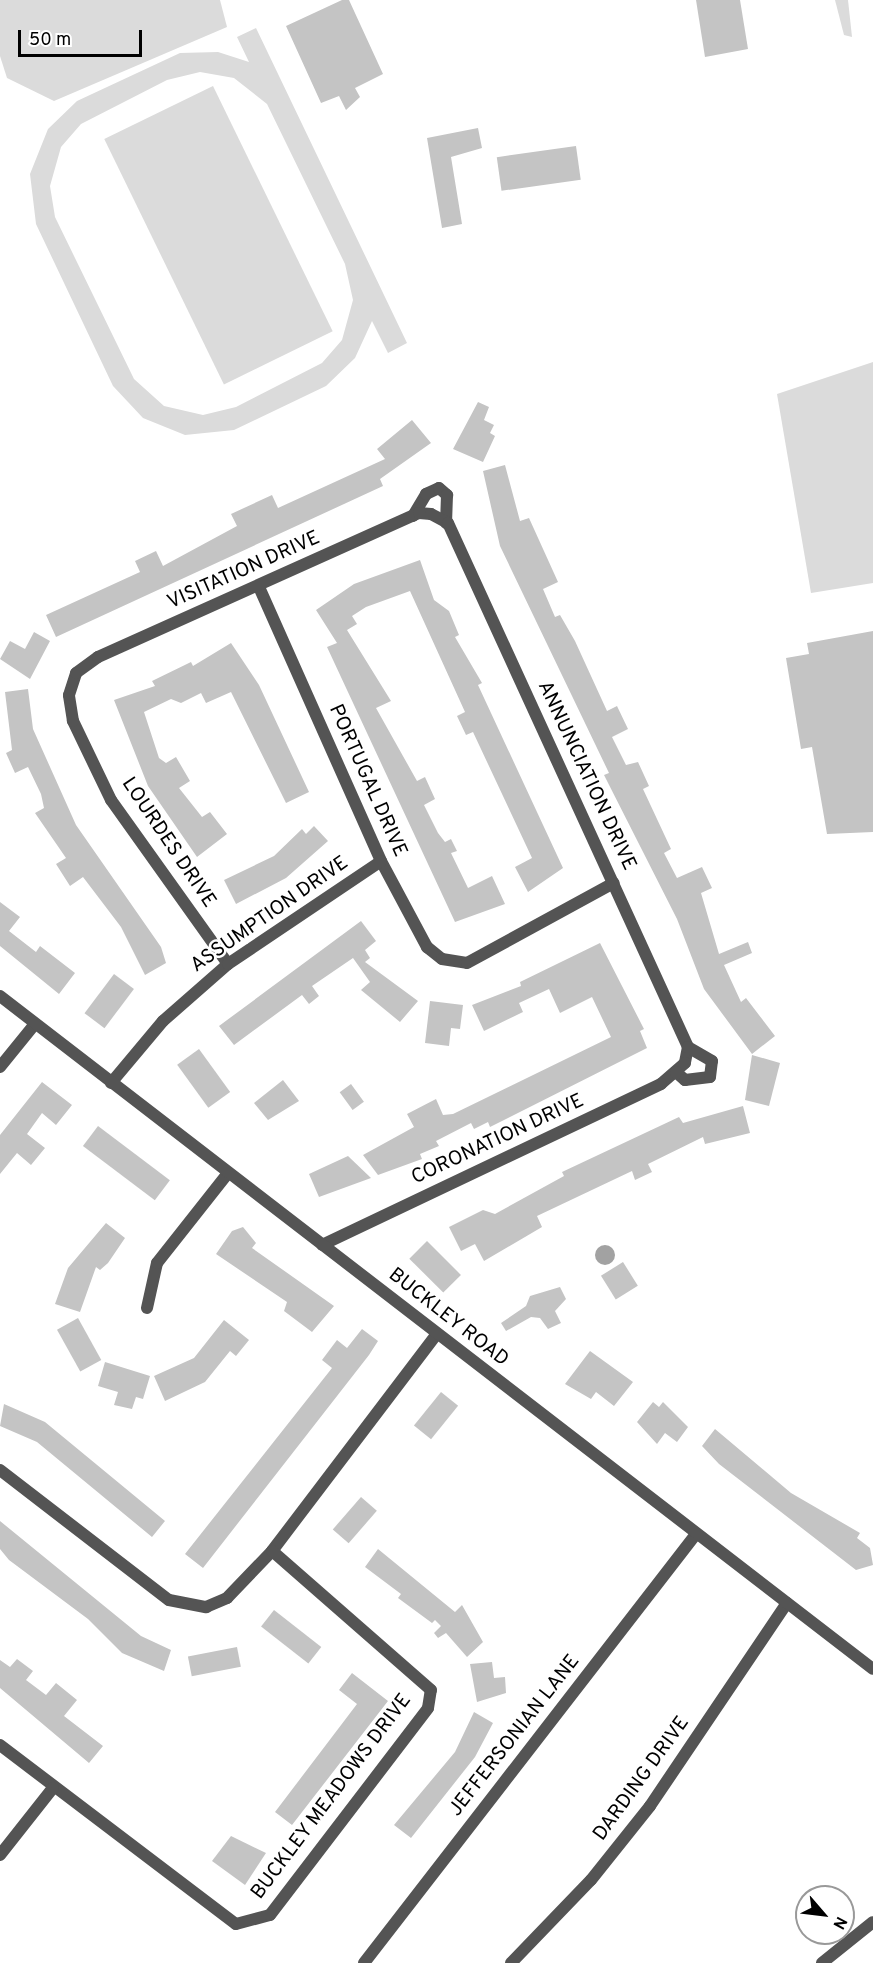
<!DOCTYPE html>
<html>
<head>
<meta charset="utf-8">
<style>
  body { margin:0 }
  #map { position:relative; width:873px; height:1963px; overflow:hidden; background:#fff; font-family:Overpass,sans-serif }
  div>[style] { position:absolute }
  .green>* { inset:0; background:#dbdbdb; transform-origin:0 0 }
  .water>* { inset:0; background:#a2a2a2 }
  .round { border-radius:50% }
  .building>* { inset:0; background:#c4c4c4; transform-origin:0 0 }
  .minor>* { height:12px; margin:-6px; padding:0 6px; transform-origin:6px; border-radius:6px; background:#545454 }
  .tertiary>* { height:12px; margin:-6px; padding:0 6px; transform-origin:6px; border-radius:6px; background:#545454 }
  span { translate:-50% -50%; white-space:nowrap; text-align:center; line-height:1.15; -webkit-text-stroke:5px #fff; paint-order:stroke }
  .street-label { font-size:20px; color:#000 }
  .north { position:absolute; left:795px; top:1885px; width:60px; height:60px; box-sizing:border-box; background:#fff; border:2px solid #999; border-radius:50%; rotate:118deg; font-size:16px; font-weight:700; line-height:24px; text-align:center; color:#000 }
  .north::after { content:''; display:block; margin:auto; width:21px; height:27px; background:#000; clip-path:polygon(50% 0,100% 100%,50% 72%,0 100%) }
  .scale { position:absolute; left:18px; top:30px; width:124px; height:27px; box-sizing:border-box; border:3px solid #000; border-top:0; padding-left:8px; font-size:18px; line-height:21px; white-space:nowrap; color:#000; -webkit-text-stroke:4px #fff; paint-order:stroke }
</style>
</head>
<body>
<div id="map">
  <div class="green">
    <i style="clip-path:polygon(0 0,220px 0,227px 27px,54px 101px,7px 78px,0 56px)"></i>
    <i style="clip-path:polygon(835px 0,848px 0,852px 37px,844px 35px)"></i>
    <i style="clip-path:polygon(evenodd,256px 28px,407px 343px,388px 353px,372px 321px,355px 358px,326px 386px,234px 430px,185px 435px,143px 418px,113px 386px,36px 224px,30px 174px,48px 129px,77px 101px,180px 53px,218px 52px,249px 62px,237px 37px,256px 28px,200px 72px,234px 78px,267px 104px,345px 264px,353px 300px,342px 340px,322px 363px,236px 407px,203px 415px,164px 406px,134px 379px,55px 217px,50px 186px,61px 147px,81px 124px,167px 80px,200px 72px)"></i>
    <i style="left:213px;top:86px;width:273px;height:121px;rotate:64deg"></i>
    <i style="clip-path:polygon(873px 362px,873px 583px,811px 593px,777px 394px)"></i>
  </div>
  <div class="water">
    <i class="round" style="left:595px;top:1245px;width:20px;height:20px"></i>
  </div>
  <div class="building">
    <i style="clip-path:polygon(342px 0,349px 0,383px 74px,355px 88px,360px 97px,346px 110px,339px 96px,321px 103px,286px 26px)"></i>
    <i style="clip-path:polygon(696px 0,740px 0,748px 49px,705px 57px)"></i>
    <i style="clip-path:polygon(478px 128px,482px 148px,451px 157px,462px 224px,442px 228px,427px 138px)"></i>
    <i style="left:576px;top:146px;width:34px;height:80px;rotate:82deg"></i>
    <i style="clip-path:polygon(478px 402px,489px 407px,484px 420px,494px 425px,490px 433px,495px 436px,483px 462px,453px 449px)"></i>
    <i style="clip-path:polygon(412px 420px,431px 443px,380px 479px,383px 486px,56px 637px,46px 615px,140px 572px,135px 561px,156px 551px,163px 566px,237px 526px,231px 514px,272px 495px,278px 508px,385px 459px,377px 449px)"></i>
    <i style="clip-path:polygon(505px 465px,520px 521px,529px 518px,558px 582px,543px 589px,555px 617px,560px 615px,575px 641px,607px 711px,617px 706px,628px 729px,612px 737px,626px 765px,638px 762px,649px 786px,643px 789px,671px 849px,664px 853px,677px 878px,702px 867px,712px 888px,701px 893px,719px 954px,748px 942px,752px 953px,724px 965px,741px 1002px,746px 998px,775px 1036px,752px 1054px,704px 989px,677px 919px,604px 775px,609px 773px,500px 546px,483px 471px)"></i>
    <i style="clip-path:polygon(420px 560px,434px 600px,449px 611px,459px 635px,455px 637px,482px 683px,478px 685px,563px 868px,528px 892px,515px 867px,532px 858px,473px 732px,466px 735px,457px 716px,465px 712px,410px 591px,366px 607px,352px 616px,357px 624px,347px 630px,391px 701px,376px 708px,417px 781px,425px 777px,435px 799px,424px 805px,438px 833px,445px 842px,451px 839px,457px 851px,451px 853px,468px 888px,492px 876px,505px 904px,455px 922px,327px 647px,337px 643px,316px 610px,354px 584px)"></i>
    <i style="clip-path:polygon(873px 631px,873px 832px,827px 834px,812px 747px,801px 749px,786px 658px,809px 654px,807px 643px)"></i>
    <i style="clip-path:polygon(34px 632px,50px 641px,30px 679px,0 659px,10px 641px,25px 649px)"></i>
    <i style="clip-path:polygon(231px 643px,259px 685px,309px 792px,286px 803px,231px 692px,206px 703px,201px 693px,181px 703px,171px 699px,144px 712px,159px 758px,166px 763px,176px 757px,190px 781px,179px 788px,202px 817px,210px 812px,227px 834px,197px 857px,148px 786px,114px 700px,155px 686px,152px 681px,191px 662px,193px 666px)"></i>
    <i style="clip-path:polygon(28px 689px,33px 729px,76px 825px,161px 947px,166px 963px,145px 975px,121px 927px,83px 877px,70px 886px,56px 864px,66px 858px,35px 813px,44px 808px,41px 794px,28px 767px,15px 773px,6px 753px,12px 750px,5px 692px)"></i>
    <i style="clip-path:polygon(314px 826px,328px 841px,286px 878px,236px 904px,224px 880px,274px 856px,302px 829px,306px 834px)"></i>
    <i style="clip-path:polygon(0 902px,20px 917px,9px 931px,36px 952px,40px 946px,75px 973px,59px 994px,0 946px)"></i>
    <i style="clip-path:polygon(361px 921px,376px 941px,365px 950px,370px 958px,365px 962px,418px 1001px,400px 1022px,361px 990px,370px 982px,353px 958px,312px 986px,319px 996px,309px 1004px,302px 995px,234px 1045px,219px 1026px)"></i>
    <i style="clip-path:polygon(600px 943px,644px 1029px,640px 1031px,647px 1048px,490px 1127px,488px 1122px,474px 1129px,471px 1123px,436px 1141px,439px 1146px,420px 1154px,422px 1159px,378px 1175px,363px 1155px,414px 1127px,407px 1114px,436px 1099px,443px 1115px,453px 1114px,611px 1037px,592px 997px,560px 1013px,549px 989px,519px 1003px,523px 1012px,484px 1031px,472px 1005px,521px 986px,520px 982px)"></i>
    <i style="left:114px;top:974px;width:25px;height:49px;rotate:37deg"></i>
    <i style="clip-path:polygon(430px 1001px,463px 1005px,460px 1029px,451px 1028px,449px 1046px,425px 1043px)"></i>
    <i style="left:199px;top:1049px;width:53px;height:27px;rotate:54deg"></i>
    <i style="clip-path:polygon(752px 1055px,780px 1063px,769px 1106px,745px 1100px)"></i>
    <i style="clip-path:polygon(283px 1080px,299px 1101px,268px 1120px,254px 1103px)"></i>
    <i style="clip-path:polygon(42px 1082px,72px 1105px,56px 1125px,42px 1113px,27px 1134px,45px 1148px,31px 1165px,17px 1153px,0 1174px,0 1135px)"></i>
    <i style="left:351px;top:1084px;width:22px;height:14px;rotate:54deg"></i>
    <i style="clip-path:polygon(743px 1106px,750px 1133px,705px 1144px,703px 1137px,648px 1164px,652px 1172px,635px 1180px,632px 1171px,537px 1216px,542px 1227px,484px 1261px,475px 1244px,461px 1251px,449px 1227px,483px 1210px,495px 1214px,564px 1176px,562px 1172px,679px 1117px,683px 1123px)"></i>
    <i style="left:98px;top:1126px;width:90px;height:25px;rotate:37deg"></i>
    <i style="clip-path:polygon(348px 1156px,371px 1178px,319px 1197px,309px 1174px)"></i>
    <i style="clip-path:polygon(106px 1223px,125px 1238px,108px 1263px,100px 1270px,96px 1267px,80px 1312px,55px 1304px,68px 1268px)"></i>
    <i style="clip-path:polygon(243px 1227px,256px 1243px,252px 1248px,334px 1306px,312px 1332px,284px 1311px,287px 1302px,216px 1254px,232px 1231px)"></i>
    <i style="left:427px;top:1241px;width:48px;height:25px;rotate:45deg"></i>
    <i style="left:623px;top:1262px;width:28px;height:26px;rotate:58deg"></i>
    <i style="clip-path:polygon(560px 1287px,566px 1299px,555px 1311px,561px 1323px,548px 1329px,540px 1318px,531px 1317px,506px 1331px,501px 1323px,526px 1306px,530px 1296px)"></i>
    <i style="left:78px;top:1318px;width:48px;height:24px;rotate:61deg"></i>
    <i style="clip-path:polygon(224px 1320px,249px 1340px,236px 1356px,230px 1351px,205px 1382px,165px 1401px,154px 1376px,194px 1358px)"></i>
    <i style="clip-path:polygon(362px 1329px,378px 1341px,369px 1355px,203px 1568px,185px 1554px,332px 1368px,322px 1360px,337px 1340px,347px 1348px)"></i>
    <i style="clip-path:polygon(590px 1351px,633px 1382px,614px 1406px,596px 1392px,591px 1399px,565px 1384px)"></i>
    <i style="clip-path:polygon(105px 1362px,150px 1376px,143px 1399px,136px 1397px,132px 1409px,114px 1405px,118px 1392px,98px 1386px)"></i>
    <i style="left:441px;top:1392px;width:22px;height:43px;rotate:39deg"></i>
    <i style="clip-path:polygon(653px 1402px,659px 1407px,663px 1402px,688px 1427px,677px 1442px,665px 1433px,657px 1444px,637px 1422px)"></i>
    <i style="clip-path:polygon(4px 1404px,45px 1422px,165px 1521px,152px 1537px,37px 1442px,0 1426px)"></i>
    <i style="clip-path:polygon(715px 1429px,791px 1493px,860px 1533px,857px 1538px,870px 1548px,873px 1565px,856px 1570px,719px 1464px,702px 1446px)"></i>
    <i style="left:361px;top:1497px;width:21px;height:43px;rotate:41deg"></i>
    <i style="clip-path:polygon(0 1521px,141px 1636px,171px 1650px,164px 1671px,122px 1653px,88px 1619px,9px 1560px,0 1549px)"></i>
    <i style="clip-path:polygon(378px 1549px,455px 1612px,462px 1605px,483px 1642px,467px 1657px,446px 1633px,438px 1638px,434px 1633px,441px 1626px,435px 1620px,432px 1623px,398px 1598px,401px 1594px,365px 1567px)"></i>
    <i style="left:274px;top:1610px;width:60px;height:21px;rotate:38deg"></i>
    <i style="left:237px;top:1647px;width:20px;height:50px;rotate:79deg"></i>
    <i style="clip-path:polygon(17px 1659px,33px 1671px,26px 1680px,46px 1695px,56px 1683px,77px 1700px,64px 1716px,103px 1746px,89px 1763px,0 1688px,0 1660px,10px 1667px)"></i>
    <i style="clip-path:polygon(492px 1662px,494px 1678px,505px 1677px,506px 1693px,477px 1702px,470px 1664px)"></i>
    <i style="clip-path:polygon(352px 1673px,388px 1701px,292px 1825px,275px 1812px,357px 1704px,339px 1690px)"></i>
    <i style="clip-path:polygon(474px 1712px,493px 1723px,475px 1757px,411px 1838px,394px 1825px,455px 1752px)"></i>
    <i style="clip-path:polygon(231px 1836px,266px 1853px,245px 1885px,212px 1861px)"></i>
  </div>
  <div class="minor">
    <i style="left:413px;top:516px;width:26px;rotate:-59deg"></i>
    <i style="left:426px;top:494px;width:14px;rotate:-25deg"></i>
    <i style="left:439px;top:488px;width:11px;rotate:41deg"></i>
    <i style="left:447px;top:495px;width:28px;rotate:92deg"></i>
    <i style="left:259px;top:587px;width:300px;rotate:66deg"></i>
    <i style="left:381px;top:861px;width:98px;rotate:61.9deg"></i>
    <i style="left:427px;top:947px;width:19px;rotate:39deg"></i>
    <i style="left:442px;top:959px;width:25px;rotate:9deg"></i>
    <i style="left:467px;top:963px;width:167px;rotate:-28.6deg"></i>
    <i style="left:228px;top:964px;width:201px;rotate:-125.5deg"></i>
    <i style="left:111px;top:800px;width:88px;rotate:-115.7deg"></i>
    <i style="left:73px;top:721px;width:26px;rotate:-99deg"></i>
    <i style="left:69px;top:695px;width:23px;rotate:-72deg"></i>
    <i style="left:76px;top:673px;width:27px;rotate:-36deg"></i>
    <i style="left:98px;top:657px;width:352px;rotate:-24.2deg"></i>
    <i style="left:419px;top:513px;width:12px;rotate:5deg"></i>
    <i style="left:431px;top:514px;width:19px;rotate:28deg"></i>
    <i style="left:448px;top:523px;width:576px;rotate:65.39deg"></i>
    <i style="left:688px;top:1047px;width:16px;rotate:101deg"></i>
    <i style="left:685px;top:1063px;width:32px;rotate:139deg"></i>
    <i style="left:661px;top:1084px;width:375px;rotate:154.6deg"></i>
    <i style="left:0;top:1067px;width:55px;rotate:-50.9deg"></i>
    <i style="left:676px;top:1072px;width:12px;rotate:42deg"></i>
    <i style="left:685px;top:1080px;width:25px;rotate:-7deg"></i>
    <i style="left:710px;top:1077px;width:16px;rotate:-83deg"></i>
    <i style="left:712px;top:1061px;width:28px;rotate:-150deg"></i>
    <i style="left:111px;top:1083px;width:81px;rotate:-50deg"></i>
    <i style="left:163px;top:1021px;width:86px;rotate:-41.2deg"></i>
    <i style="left:228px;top:964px;width:184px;rotate:-33.9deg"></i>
    <i style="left:147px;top:1308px;width:46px;rotate:-77.5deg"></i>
    <i style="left:157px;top:1263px;width:115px;rotate:-51.7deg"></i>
    <i style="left:0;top:1470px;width:213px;rotate:37.6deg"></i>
    <i style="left:169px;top:1600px;width:38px;rotate:11deg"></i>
    <i style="left:206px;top:1607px;width:23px;rotate:-23deg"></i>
    <i style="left:227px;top:1598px;width:65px;rotate:-46.2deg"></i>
    <i style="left:272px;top:1551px;width:273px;rotate:-52.8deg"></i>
    <i style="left:0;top:1745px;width:296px;rotate:37.2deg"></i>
    <i style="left:236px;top:1924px;width:35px;rotate:-15deg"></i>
    <i style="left:270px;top:1915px;width:260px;rotate:-52.6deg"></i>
    <i style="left:428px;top:1708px;width:18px;rotate:-81deg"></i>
    <i style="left:431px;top:1690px;width:211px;rotate:-138.8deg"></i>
    <i style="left:0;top:1855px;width:85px;rotate:-51.7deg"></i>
    <i style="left:364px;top:1963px;width:542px;rotate:-52.26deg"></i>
    <i style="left:511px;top:1963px;width:115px;rotate:-46.1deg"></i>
    <i style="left:591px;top:1880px;width:95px;rotate:-51.4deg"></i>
    <i style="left:650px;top:1806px;width:245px;rotate:-56deg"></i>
    <i style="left:822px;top:1963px;width:65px;rotate:-38.8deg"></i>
  </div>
  <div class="tertiary">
    <i style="left:0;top:996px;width:1102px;rotate:37.63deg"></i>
  </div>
  <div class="street-label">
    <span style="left:244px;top:571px;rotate:-24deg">VISITATION DRIVE</span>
    <span style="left:586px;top:776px;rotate:65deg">ANNUNCIATION DRIVE</span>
    <span style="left:367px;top:781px;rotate:66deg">PORTUGAL DRIVE</span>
    <span style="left:168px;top:843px;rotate:56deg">LOURDES DRIVE</span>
    <span style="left:270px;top:915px;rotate:-35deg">ASSUMPTION DRIVE</span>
    <span style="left:498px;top:1140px;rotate:-25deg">CORONATION DRIVE</span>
    <span style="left:448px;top:1318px;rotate:38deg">BUCKLEY ROAD</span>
    <span style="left:515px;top:1736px;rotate:-52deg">JEFFERSONIAN LANE</span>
    <span style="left:642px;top:1779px;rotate:-54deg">DARDING DRIVE</span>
    <span style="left:332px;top:1797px;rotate:-53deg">BUCKLEY MEADOWS DRIVE</span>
  </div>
  <div class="north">N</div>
  <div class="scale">50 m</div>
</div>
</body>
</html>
